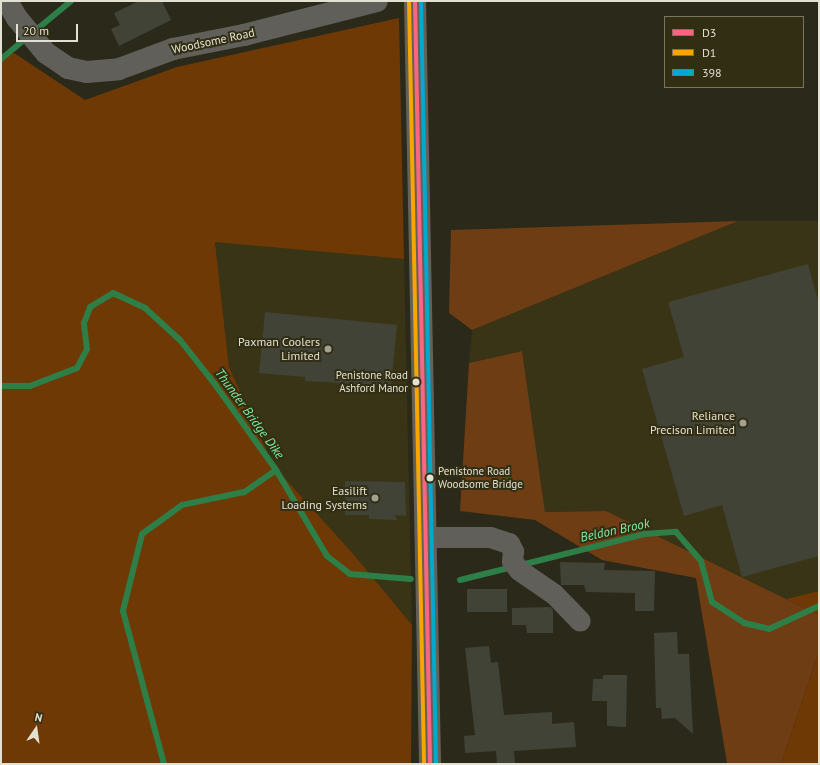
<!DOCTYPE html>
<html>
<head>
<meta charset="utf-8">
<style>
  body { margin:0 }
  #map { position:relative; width:820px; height:765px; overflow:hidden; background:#2b291a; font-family:"PT Sans",sans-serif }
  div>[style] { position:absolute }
  .built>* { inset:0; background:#383415 }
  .green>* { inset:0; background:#6f3905 }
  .forest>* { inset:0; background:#6f3d13 }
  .stream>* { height:6px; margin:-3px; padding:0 3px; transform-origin:3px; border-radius:3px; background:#2d7e47 }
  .building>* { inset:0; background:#424337; transform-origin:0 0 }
  .minor>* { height:21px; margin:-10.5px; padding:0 10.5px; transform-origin:10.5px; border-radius:10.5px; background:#615f59 }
  .tertiary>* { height:22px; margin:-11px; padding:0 11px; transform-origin:11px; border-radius:11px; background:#615f59 }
  .trunk>* { height:22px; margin:-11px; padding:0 11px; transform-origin:11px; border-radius:11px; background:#646158 }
  .bus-1>* { height:4px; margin:-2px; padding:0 2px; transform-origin:2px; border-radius:2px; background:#fa6682 }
  .bus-2>* { height:4px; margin:-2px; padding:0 2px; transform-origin:2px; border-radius:2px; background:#f7a600 }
  .bus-3>* { height:4px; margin:-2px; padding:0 2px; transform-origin:2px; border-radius:2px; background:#00a9ce }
  .dots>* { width:11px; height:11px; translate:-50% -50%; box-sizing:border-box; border:2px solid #312e14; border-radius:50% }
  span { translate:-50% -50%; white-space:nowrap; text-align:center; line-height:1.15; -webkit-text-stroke:4px #312e14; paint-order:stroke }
  .bus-label { font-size:11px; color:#e2e0d1 }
  .right { translate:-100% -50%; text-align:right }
  .left { translate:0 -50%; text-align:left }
  .street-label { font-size:12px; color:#e2e0d1 }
  .poi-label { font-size:12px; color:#e2e0d1 }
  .water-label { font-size:13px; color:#7eee9e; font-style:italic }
  .frame { position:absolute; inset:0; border:2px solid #e2e0d1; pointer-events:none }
  .legend { position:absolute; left:664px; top:16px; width:140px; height:72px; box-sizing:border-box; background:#312e14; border:1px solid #787560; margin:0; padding:5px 7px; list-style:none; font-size:12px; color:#e2e0d1 }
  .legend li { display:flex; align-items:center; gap:8px; height:20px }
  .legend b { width:20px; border:1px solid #787560 }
  .north { position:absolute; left:16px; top:709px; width:40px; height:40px; -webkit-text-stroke:3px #312e14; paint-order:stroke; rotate:13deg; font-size:11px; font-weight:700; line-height:16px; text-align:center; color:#e2e0d1 }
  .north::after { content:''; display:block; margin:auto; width:14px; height:18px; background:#e2e0d1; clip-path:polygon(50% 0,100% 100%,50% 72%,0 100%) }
  .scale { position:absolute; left:16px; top:24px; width:62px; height:18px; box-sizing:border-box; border:2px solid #e2e0d1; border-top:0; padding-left:5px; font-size:12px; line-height:14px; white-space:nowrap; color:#e2e0d1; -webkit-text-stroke:3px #312e14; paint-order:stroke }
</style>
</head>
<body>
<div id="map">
  <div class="built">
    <i style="clip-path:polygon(738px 221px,819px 221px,819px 591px,786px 599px,606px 511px,545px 512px,522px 351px,469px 363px,472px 330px)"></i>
    <i style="clip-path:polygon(215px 241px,404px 259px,412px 625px,355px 556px,265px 456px,229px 367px)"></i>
  </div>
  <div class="green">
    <i style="clip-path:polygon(399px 18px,404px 259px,215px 242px,229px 367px,273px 465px,355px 556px,412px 625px,411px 764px,1px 764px,1px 57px,14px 53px,85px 100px,177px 67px)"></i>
    <i style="clip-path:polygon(819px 591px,819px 615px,786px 599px)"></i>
    <i style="clip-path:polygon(819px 651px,819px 764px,781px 764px)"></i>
  </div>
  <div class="forest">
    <i style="clip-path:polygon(738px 221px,472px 330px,449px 313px,451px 230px)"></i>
    <i style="clip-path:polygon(522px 351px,545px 512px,606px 511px,819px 615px,819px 651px,781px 764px,716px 764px,727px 763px,696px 578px,602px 560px,535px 520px,460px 511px,469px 363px)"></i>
  </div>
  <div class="stream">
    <i style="left:1px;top:59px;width:91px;rotate:-39.6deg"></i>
    <i style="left:1px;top:386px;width:29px"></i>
    <i style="left:30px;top:386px;width:50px;rotate:-21deg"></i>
    <i style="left:77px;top:368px;width:21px;rotate:-62deg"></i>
    <i style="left:87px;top:349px;width:26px;rotate:-97deg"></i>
    <i style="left:84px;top:323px;width:17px;rotate:-69deg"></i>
    <i style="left:90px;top:307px;width:27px;rotate:-31deg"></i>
    <i style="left:113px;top:293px;width:35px;rotate:25deg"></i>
    <i style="left:145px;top:308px;width:47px;rotate:42.4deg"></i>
    <i style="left:180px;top:340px;width:55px;rotate:51.7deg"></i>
    <i style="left:214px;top:383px;width:107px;rotate:54.5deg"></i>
    <i style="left:276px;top:470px;width:39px;rotate:145deg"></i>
    <i style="left:244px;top:492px;width:63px;rotate:168.2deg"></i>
    <i style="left:182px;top:505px;width:49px;rotate:144.1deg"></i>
    <i style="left:142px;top:534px;width:79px;rotate:103.9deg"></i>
    <i style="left:123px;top:611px;width:158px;rotate:75deg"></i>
    <i style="left:276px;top:470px;width:100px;rotate:59.3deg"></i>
    <i style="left:327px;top:556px;width:29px;rotate:38deg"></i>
    <i style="left:350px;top:574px;width:61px;rotate:4.7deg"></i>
    <i style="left:521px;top:565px;width:127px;rotate:-14.1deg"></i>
    <i style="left:644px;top:534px;width:32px;rotate:-4deg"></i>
    <i style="left:676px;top:532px;width:38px;rotate:49deg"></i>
    <i style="left:701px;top:561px;width:42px;rotate:75deg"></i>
    <i style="left:712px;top:602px;width:38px;rotate:33deg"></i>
    <i style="left:744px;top:623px;width:26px;rotate:13deg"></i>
    <i style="left:769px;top:629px;width:55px;rotate:-24.7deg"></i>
    <i style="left:460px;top:580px;width:54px;rotate:-14deg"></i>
  </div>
  <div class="building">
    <i style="clip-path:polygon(139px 1px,162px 1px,171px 20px,119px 46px,111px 29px,120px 25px,114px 13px)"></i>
    <i style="clip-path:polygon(808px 264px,819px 304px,819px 556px,742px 577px,722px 505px,684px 516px,642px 369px,684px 357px,668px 302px)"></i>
    <i style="clip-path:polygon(265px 312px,397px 325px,391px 386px,305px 381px,305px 377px,259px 373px)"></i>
    <i style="clip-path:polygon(345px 481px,405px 482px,406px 516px,395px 515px,397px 520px,369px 519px,369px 515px,345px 515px)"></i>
    <i style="clip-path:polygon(560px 562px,605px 563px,604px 570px,655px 571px,654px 611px,635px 611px,635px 593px,586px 592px,584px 585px,561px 585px)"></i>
    <i style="left:467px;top:589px;width:40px;height:23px"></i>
    <i style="clip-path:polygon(550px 607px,553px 610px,553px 633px,527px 633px,526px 625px,512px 625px,512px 608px)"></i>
    <i style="clip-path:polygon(677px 632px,678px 654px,689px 654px,693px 734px,675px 718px,662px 719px,661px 708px,656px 708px,654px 633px)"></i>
    <i style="clip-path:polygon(489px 646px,491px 663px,498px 662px,504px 715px,552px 712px,552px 724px,574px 722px,576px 747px,514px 751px,515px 764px,497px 764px,496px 751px,465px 753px,464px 736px,475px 735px,465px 648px)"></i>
    <i style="clip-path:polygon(603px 675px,627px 675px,626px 727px,607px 726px,607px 701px,592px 701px,593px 679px,603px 679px)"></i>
  </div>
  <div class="minor">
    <i style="left:426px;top:537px;width:64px"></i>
    <i style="left:490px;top:537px;width:20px;rotate:18deg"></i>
    <i style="left:509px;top:543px;width:9px;rotate:63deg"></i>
    <i style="left:513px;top:551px;width:10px;rotate:96deg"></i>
    <i style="left:512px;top:561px;width:11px;rotate:52deg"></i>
    <i style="left:519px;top:570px;width:42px;rotate:34.4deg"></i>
    <i style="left:554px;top:594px;width:37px;rotate:46deg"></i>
  </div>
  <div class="tertiary">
    <i style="left:7px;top:1px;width:20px;rotate:60deg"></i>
    <i style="left:17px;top:18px;width:45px;rotate:50.4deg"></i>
    <i style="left:46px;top:53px;width:27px;rotate:34deg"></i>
    <i style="left:68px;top:68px;width:19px;rotate:12deg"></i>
    <i style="left:87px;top:72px;width:32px;rotate:-5deg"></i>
    <i style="left:119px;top:69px;width:58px;rotate:-20.3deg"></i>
    <i style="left:173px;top:49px;width:72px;rotate:-11.2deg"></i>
    <i style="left:244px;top:35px;width:137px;rotate:-14.3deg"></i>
  </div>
  <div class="trunk">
    <i style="left:415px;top:1px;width:763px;rotate:88.87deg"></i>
  </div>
  <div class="bus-1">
    <i style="left:415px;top:1px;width:763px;rotate:88.87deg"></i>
  </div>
  <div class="bus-2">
    <i style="left:409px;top:1px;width:763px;rotate:88.87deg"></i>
  </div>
  <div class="bus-3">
    <i style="left:421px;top:1px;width:763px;rotate:88.87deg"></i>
  </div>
  <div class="dots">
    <i style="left:328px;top:349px;background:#a2a091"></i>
    <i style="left:416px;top:382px;background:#e2e0d1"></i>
    <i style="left:743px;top:423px;background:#a2a091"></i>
    <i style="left:430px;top:478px;background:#e2e0d1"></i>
    <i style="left:375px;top:498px;background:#a2a091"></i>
  </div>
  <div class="bus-label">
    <span class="right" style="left:408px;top:382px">Penistone Road<br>Ashford Manor</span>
    <span class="left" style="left:438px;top:478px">Penistone Road<br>Woodsome Bridge</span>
  </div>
  <div class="street-label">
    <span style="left:213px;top:41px;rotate:-12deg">Woodsome Road</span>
  </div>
  <div class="poi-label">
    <span class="right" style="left:320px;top:349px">Paxman Coolers<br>Limited</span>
    <span class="right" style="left:735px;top:423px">Reliance<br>Precison Limited</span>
    <span class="right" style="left:367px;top:498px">Easilift<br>Loading Systems</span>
  </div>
  <div class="water-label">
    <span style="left:249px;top:414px;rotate:54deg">Thunder Bridge Dike</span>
    <span style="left:615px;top:531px;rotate:-12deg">Beldon Brook</span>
  </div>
  <div class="frame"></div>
  <ul class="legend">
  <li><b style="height:5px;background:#fa6682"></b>D3</li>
  <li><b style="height:5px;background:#f7a600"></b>D1</li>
  <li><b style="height:5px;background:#00a9ce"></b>398</li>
  </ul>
  <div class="north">N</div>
  <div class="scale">20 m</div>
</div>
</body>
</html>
